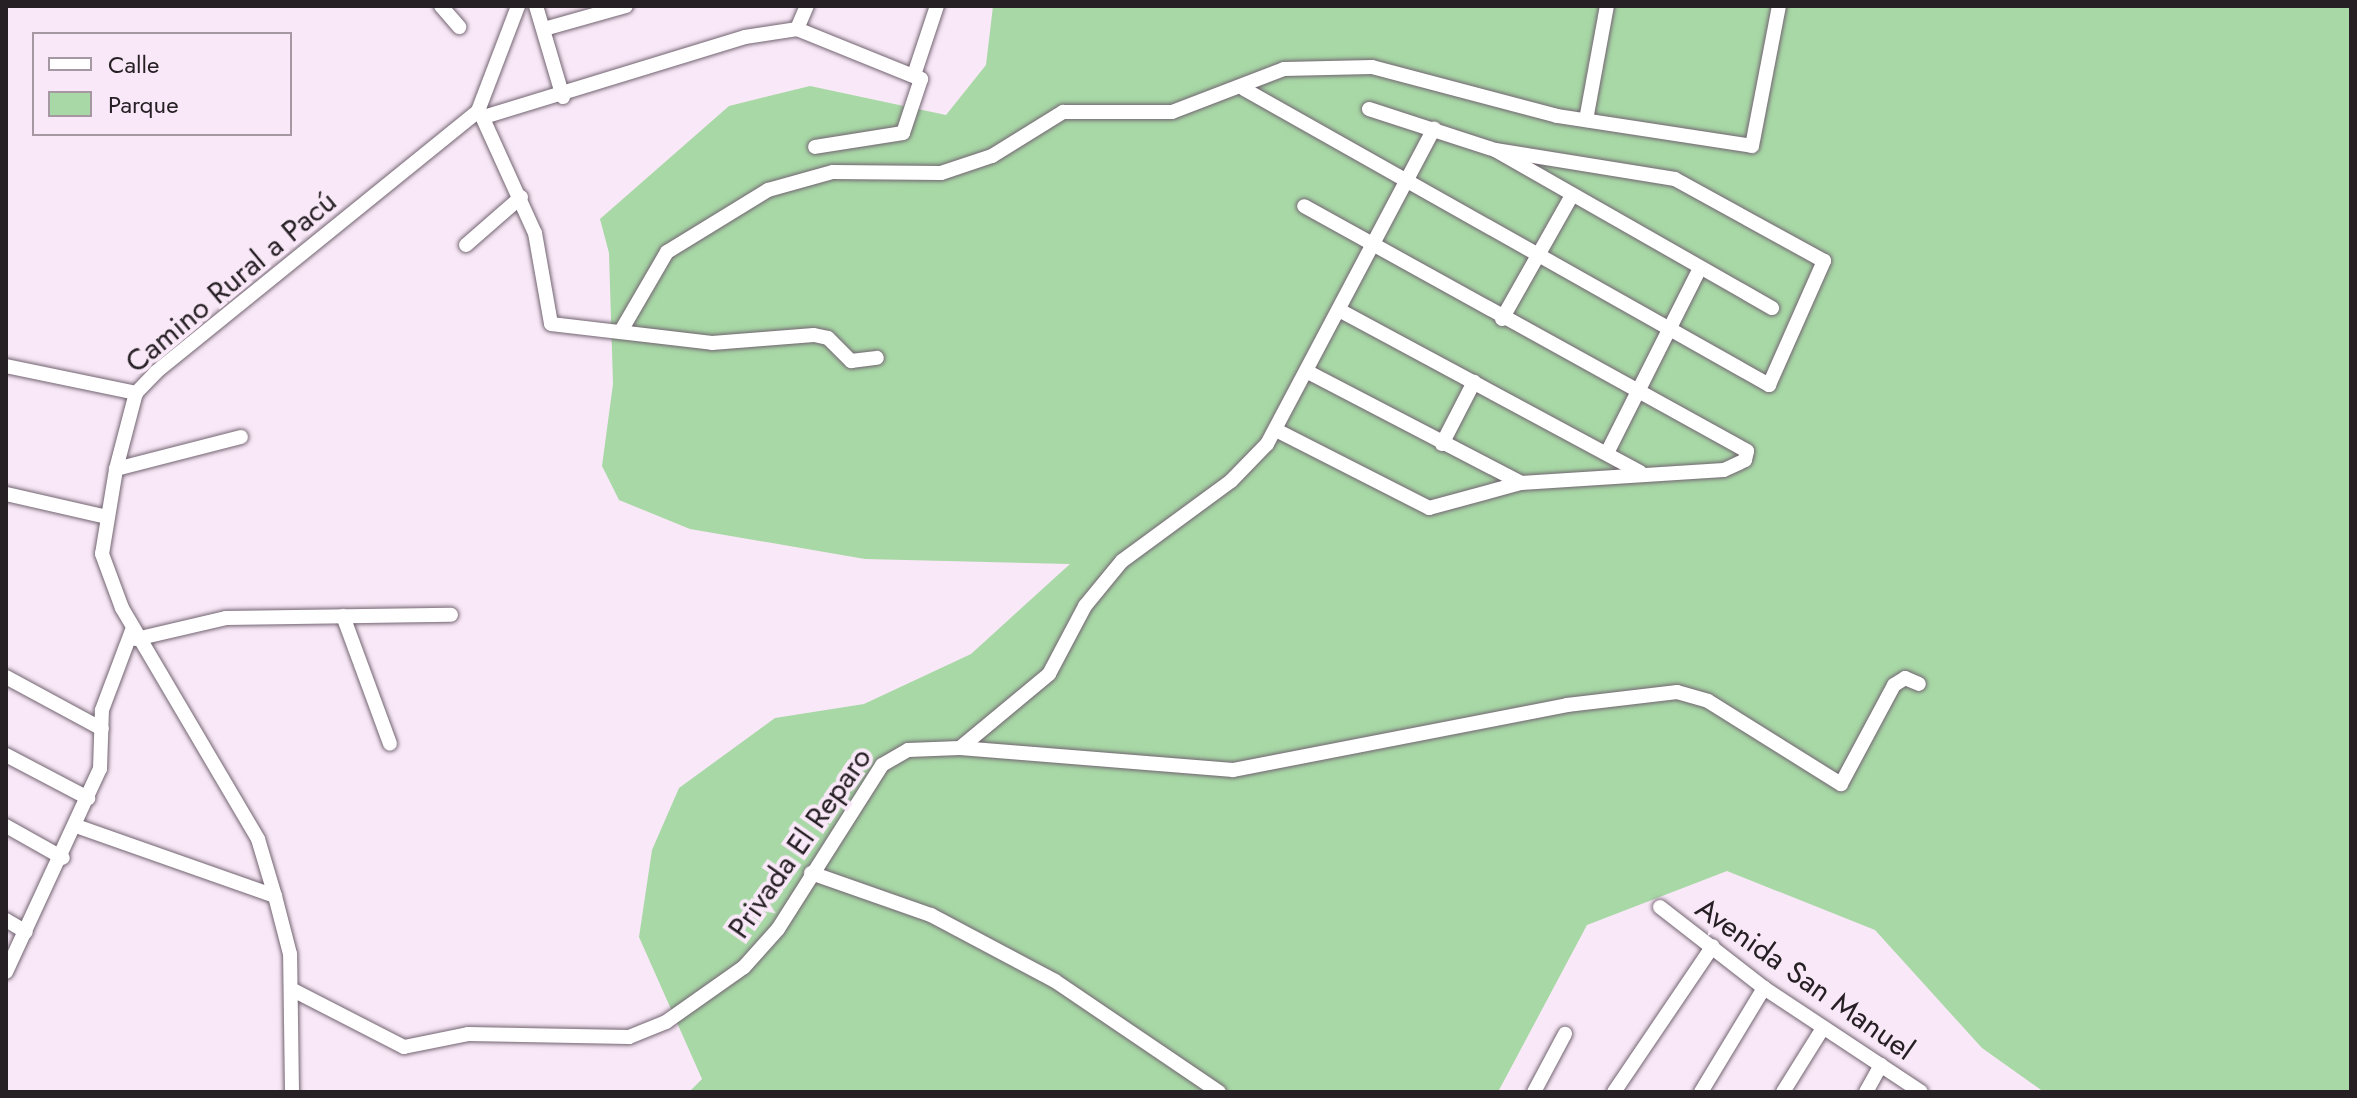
<!DOCTYPE html>
<html>
<head>
<meta charset="utf-8">
<style>
  body { margin:0 }
  #map { position:relative; width:2357px; height:1098px; overflow:hidden; background:#f9e8f7; font-family:Jost,sans-serif }
  div>[style] { position:absolute }
  .green>* { inset:0; background:#a8d8a6 }
  .roads { filter:drop-shadow(0 0 2px #726471) drop-shadow(0 0 2px #726471) }
  .minor>* { height:14px; margin:-7px; padding:0 7px; transform-origin:7px; border-radius:7px; background:#fff }
  span { translate:-50% -50%; white-space:nowrap; text-align:center; line-height:1.15; -webkit-text-stroke:8px #f9e8f7; paint-order:stroke }
  .street-label { font-size:30px; color:#262025 }
  .frame { position:absolute; inset:0; border:8px solid #262025; pointer-events:none }
  .legend { position:absolute; left:32px; top:32px; width:260px; height:104px; box-sizing:border-box; background:#f9e8f7; border:2px solid #a598a3; margin:0; padding:10px 14px; list-style:none; font-size:24px; color:#262025 }
  .legend li { display:flex; align-items:center; gap:16px; height:40px }
  .legend b { width:40px; border:2px solid #a598a3 }
</style>
</head>
<body>
<div id="map">
  <div class="green">
    <i style="clip-path:polygon(993px 6px,2351px 6px,2351px 1092px,2044px 1092px,1982px 1048px,1875px 930px,1727px 871px,1587px 925px,1498px 1092px,689px 1092px,702px 1079px,639px 937px,652px 850px,679px 788px,775px 718px,864px 704px,971px 654px,1070px 564px,865px 559px,690px 529px,619px 500px,602px 466px,613px 384px,609px 253px,600px 219px,729px 106px,810px 86px,946px 115px,986px 65px)"></i>
  </div>
  <div class="roads">
    <div class="minor">
      <i style="left:441px;top:6px;width:28px;rotate:49deg"></i>
      <i style="left:536px;top:6px;width:95px;rotate:73.5deg"></i>
      <i style="left:544px;top:29px;width:85px;rotate:-15.7deg"></i>
      <i style="left:797px;top:29px;width:25px;rotate:-67deg"></i>
      <i style="left:915px;top:72px;width:70px;rotate:-71.6deg"></i>
      <i style="left:1244px;top:89px;width:603px;rotate:29.41deg"></i>
      <i style="left:1769px;top:385px;width:136px;rotate:-66.1deg"></i>
      <i style="left:1824px;top:261px;width:170px;rotate:-151.2deg"></i>
      <i style="left:1675px;top:179px;width:182px;rotate:-170.8deg"></i>
      <i style="left:1369px;top:109px;width:133px;rotate:18deg"></i>
      <i style="left:1495px;top:150px;width:319px;rotate:29.7deg"></i>
      <i style="left:480px;top:112px;width:133px;rotate:65.6deg"></i>
      <i style="left:535px;top:233px;width:92px;rotate:80deg"></i>
      <i style="left:551px;top:324px;width:162px;rotate:6.7deg"></i>
      <i style="left:712px;top:343px;width:102px;rotate:-4.5deg"></i>
      <i style="left:814px;top:335px;width:14px;rotate:12deg"></i>
      <i style="left:828px;top:338px;width:33px;rotate:45deg"></i>
      <i style="left:851px;top:361px;width:26px;rotate:-7deg"></i>
      <i style="left:487px;top:116px;width:270px;rotate:-17deg"></i>
      <i style="left:745px;top:37px;width:53px;rotate:-8.7deg"></i>
      <i style="left:797px;top:29px;width:134px;rotate:22deg"></i>
      <i style="left:921px;top:79px;width:57px;rotate:108.4deg"></i>
      <i style="left:903px;top:133px;width:89px;rotate:171deg"></i>
      <i style="left:1586px;top:120px;width:116px;rotate:-79.6deg"></i>
      <i style="left:466px;top:245px;width:73px;rotate:-41.1deg"></i>
      <i style="left:1339px;top:310px;width:342px;rotate:28.3deg"></i>
      <i style="left:1502px;top:319px;width:140px;rotate:-60.5deg"></i>
      <i style="left:621px;top:331px;width:91px;rotate:-59.8deg"></i>
      <i style="left:667px;top:252px;width:119px;rotate:-31.5deg"></i>
      <i style="left:768px;top:190px;width:67px;rotate:-15.5deg"></i>
      <i style="left:833px;top:172px;width:108px;rotate:0.5deg"></i>
      <i style="left:941px;top:173px;width:54px;rotate:-18.4deg"></i>
      <i style="left:992px;top:156px;width:84px;rotate:-31.8deg"></i>
      <i style="left:1063px;top:112px;width:109px"></i>
      <i style="left:1172px;top:112px;width:120px;rotate:-21deg"></i>
      <i style="left:1284px;top:69px;width:88px;rotate:-1.3deg"></i>
      <i style="left:1372px;top:67px;width:191px;rotate:14.8deg"></i>
      <i style="left:1557px;top:116px;width:197px;rotate:8.7deg"></i>
      <i style="left:1752px;top:146px;width:143px;rotate:-79.1deg"></i>
      <i style="left:6px;top:366px;width:133px;rotate:11.7deg"></i>
      <i style="left:1308px;top:372px;width:240px;rotate:27.5deg"></i>
      <i style="left:1276px;top:430px;width:172px;rotate:27deg"></i>
      <i style="left:1429px;top:508px;width:95px;rotate:-15.2deg"></i>
      <i style="left:1521px;top:483px;width:203px;rotate:-3.7deg"></i>
      <i style="left:1724px;top:470px;width:23px;rotate:-25deg"></i>
      <i style="left:1745px;top:460px;width:9px;rotate:-77deg"></i>
      <i style="left:1747px;top:451px;width:506px;rotate:-151.06deg"></i>
      <i style="left:1442px;top:444px;width:70px;rotate:-62.7deg"></i>
      <i style="left:1607px;top:453px;width:205px;rotate:-63.3deg"></i>
      <i style="left:116px;top:469px;width:129px;rotate:-14.4deg"></i>
      <i style="left:6px;top:494px;width:104px;rotate:12.8deg"></i>
      <i style="left:343px;top:616px;width:136px;rotate:69.8deg"></i>
      <i style="left:136px;top:639px;width:92px;rotate:-13.1deg"></i>
      <i style="left:226px;top:618px;width:225px;rotate:-0.8deg"></i>
      <i style="left:6px;top:677px;width:109px;rotate:28.4deg"></i>
      <i style="left:960px;top:748px;width:116px;rotate:-39.7deg"></i>
      <i style="left:1049px;top:674px;width:77px;rotate:-62.1deg"></i>
      <i style="left:1085px;top:606px;width:58px;rotate:-50.6deg"></i>
      <i style="left:1122px;top:561px;width:135px;rotate:-36.3deg"></i>
      <i style="left:1231px;top:481px;width:52px;rotate:-45.8deg"></i>
      <i style="left:1267px;top:444px;width:357px;rotate:-62.1deg"></i>
      <i style="left:6px;top:755px;width:93px;rotate:27.7deg"></i>
      <i style="left:6px;top:826px;width:65px;rotate:29.3deg"></i>
      <i style="left:76px;top:826px;width:211px;rotate:19.4deg"></i>
      <i style="left:811px;top:873px;width:127px;rotate:19.3deg"></i>
      <i style="left:931px;top:915px;width:140px;rotate:28deg"></i>
      <i style="left:1055px;top:981px;width:198px;rotate:34.1deg"></i>
      <i style="left:1660px;top:907px;width:132px;rotate:37.9deg"></i>
      <i style="left:1764px;top:988px;width:188px;rotate:33.5deg"></i>
      <i style="left:6px;top:920px;width:23px;rotate:31deg"></i>
      <i style="left:6px;top:972px;width:224px;rotate:-65.2deg"></i>
      <i style="left:100px;top:769px;width:59px;rotate:-88.1deg"></i>
      <i style="left:102px;top:710px;width:85px;rotate:-69.4deg"></i>
      <i style="left:291px;top:989px;width:127px;rotate:27.2deg"></i>
      <i style="left:404px;top:1047px;width:65px;rotate:-11.5deg"></i>
      <i style="left:468px;top:1034px;width:161px;rotate:1.1deg"></i>
      <i style="left:629px;top:1037px;width:40px;rotate:-22deg"></i>
      <i style="left:666px;top:1022px;width:95px;rotate:-35.2deg"></i>
      <i style="left:744px;top:967px;width:51px;rotate:-48.2deg"></i>
      <i style="left:778px;top:929px;width:194px;rotate:-57.6deg"></i>
      <i style="left:882px;top:765px;width:30px;rotate:-30deg"></i>
      <i style="left:908px;top:750px;width:52px;rotate:-2.2deg"></i>
      <i style="left:960px;top:748px;width:274px;rotate:4.6deg"></i>
      <i style="left:1233px;top:770px;width:340px;rotate:-11deg"></i>
      <i style="left:1567px;top:705px;width:111px;rotate:-6.7deg"></i>
      <i style="left:1677px;top:692px;width:32px;rotate:16deg"></i>
      <i style="left:1708px;top:701px;width:157px;rotate:32deg"></i>
      <i style="left:1841px;top:784px;width:112px;rotate:-61.8deg"></i>
      <i style="left:1894px;top:685px;width:13px;rotate:-32deg"></i>
      <i style="left:1905px;top:678px;width:15px;rotate:23deg"></i>
      <i style="left:292px;top:1092px;width:138px;rotate:-90.8deg"></i>
      <i style="left:290px;top:954px;width:60px;rotate:-104.5deg"></i>
      <i style="left:275px;top:896px;width:59px;rotate:-106.6deg"></i>
      <i style="left:258px;top:839px;width:268px;rotate:-120.5deg"></i>
      <i style="left:122px;top:608px;width:58px;rotate:-110.3deg"></i>
      <i style="left:102px;top:554px;width:86px;rotate:-80.6deg"></i>
      <i style="left:116px;top:469px;width:79px;rotate:-75.3deg"></i>
      <i style="left:136px;top:393px;width:29px;rotate:-46deg"></i>
      <i style="left:156px;top:372px;width:414px;rotate:-39deg"></i>
      <i style="left:478px;top:111px;width:112px;rotate:-69.1deg"></i>
      <i style="left:1534px;top:1092px;width:66px;rotate:-61.9deg"></i>
      <i style="left:1614px;top:1092px;width:176px;rotate:-55.9deg"></i>
      <i style="left:1701px;top:1092px;width:122px;rotate:-58.8deg"></i>
      <i style="left:1783px;top:1092px;width:75px;rotate:-58deg"></i>
      <i style="left:1866px;top:1092px;width:31px;rotate:-61deg"></i>
    </div>
  </div>
  <div class="street-label">
    <span style="left:231px;top:282px;rotate:-40deg">Camino Rural a Pacú</span>
    <span style="left:800px;top:843px;rotate:-55deg">Privada El Reparo</span>
    <span style="left:1805px;top:979px;rotate:35deg">Avenida San Manuel</span>
  </div>
  <div class="frame"></div>
  <ul class="legend">
  <li><b style="height:10px;background:#fff"></b>Calle</li>
  <li><b style="height:22px;background:#a8d8a6"></b>Parque</li>
  </ul>
</div>
</body>
</html>
